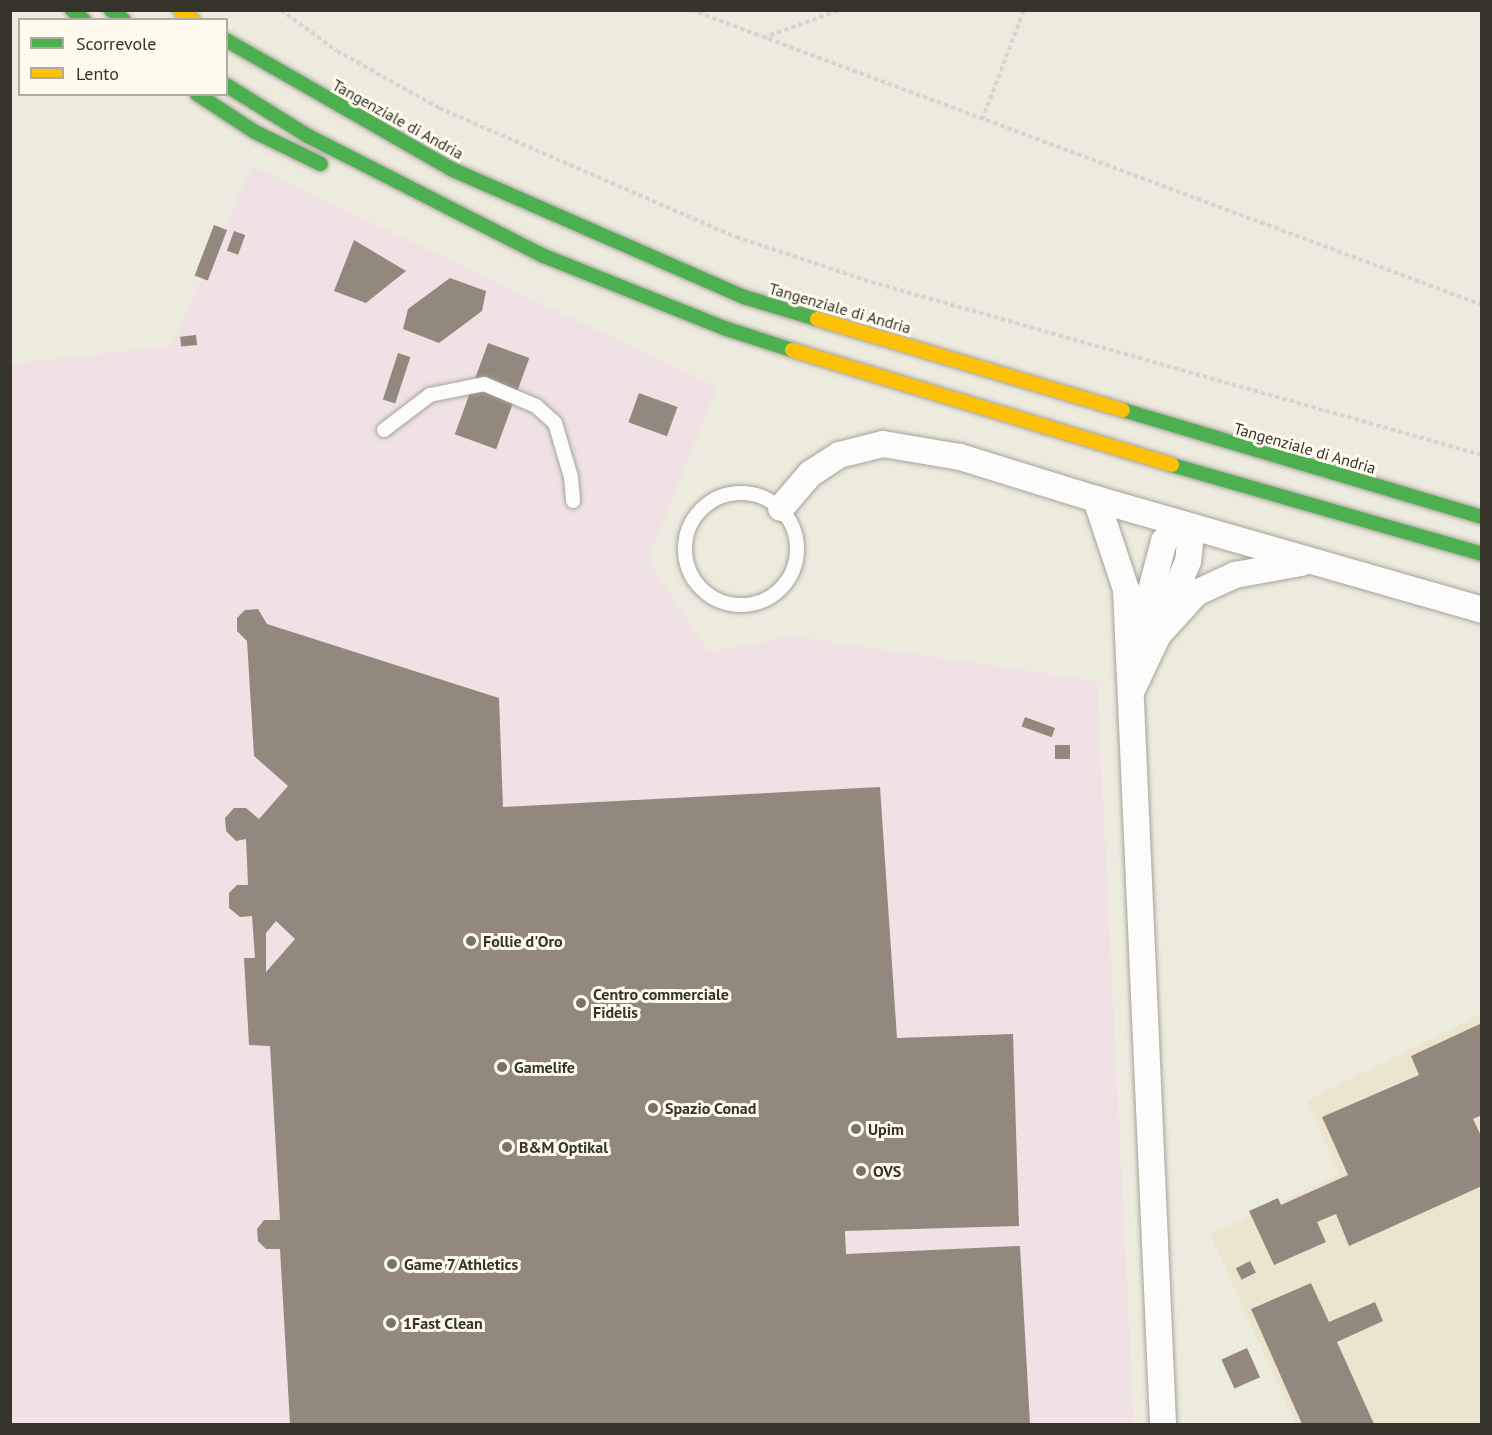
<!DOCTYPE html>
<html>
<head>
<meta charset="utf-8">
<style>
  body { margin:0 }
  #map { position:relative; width:1492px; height:1435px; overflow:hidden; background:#edeade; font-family:"PT Sans",sans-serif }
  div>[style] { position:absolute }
  .commercial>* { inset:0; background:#f0e2e4 }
  .built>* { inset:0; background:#ebe5d0 }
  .building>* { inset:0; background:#93887d; transform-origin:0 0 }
  .path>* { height:4px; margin-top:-2px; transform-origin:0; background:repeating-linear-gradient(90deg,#d6d5d1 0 4.5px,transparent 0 7.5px) }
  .roads { filter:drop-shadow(0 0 2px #a6a39a) drop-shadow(0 0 2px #a6a39a) }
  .lane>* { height:14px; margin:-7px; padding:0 7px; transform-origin:7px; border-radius:7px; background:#fcfcfa }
  .lane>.ring { margin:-7px; padding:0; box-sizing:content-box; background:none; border:14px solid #fcfcfa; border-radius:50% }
  .street>* { height:26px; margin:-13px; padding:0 13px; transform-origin:13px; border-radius:13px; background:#fcfcfa }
  .fast>* { height:14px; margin:-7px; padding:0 7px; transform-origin:7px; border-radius:7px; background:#4caf50 }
  .slow>* { height:14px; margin:-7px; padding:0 7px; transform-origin:7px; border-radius:7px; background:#ffc107 }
  .dots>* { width:16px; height:16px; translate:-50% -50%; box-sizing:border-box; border:3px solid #fefbee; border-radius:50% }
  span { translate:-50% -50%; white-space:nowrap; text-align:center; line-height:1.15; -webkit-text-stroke:6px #fefbee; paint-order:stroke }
  .street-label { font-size:16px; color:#36332b }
  .poi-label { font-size:16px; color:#36332b; font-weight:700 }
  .left { translate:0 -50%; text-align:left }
  .frame { position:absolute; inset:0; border:12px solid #36332b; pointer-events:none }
  .legend { position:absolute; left:18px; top:18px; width:210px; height:78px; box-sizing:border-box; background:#fefbee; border:2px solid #aeaba0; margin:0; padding:8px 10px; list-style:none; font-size:18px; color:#36332b }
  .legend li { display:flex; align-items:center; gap:12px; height:30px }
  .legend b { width:30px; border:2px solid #aeaba0 }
</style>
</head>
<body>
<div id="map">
  <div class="commercial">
    <i style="clip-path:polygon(252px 166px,717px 387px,648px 560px,709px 652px,793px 636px,1097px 681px,1134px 1424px,11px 1424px,10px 364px,171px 346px)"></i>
  </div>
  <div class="built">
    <i style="clip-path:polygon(1481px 1014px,1481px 1424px,1296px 1424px,1210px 1234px,1340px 1174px,1306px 1101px)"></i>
  </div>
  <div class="building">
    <i style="left:214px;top:225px;width:14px;height:54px;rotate:21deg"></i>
    <i style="left:234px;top:231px;width:12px;height:21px;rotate:20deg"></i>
    <i style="clip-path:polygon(354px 240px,406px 271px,366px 303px,334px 291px)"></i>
    <i style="clip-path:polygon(450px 278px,486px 291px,482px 311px,439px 343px,403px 329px,408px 309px)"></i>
    <i style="left:196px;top:335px;width:10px;height:16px;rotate:84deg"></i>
    <i style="left:488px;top:343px;width:44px;height:97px;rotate:20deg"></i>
    <i style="left:398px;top:353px;width:13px;height:49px;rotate:18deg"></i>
    <i style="left:639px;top:393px;width:41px;height:31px;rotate:20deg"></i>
    <i style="clip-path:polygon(evenodd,258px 609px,267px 624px,499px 698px,503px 807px,880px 787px,897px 1038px,1013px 1034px,1019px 1226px,845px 1231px,846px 1254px,1020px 1246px,1030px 1424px,290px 1424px,280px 1249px,266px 1249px,258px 1241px,257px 1229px,264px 1220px,280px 1220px,270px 1046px,249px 1045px,244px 958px,255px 958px,252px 916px,240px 917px,229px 908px,229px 893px,237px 885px,248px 885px,246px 839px,236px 841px,226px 831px,225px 818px,234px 808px,246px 808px,259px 819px,288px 786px,254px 756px,247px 641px,237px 631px,237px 618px,245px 610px,258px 609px,276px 921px,295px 939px,266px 972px,266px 933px,276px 921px)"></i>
    <i style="left:1025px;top:717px;width:32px;height:10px;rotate:20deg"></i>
    <i style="left:1055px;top:745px;width:15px;height:14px"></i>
    <i style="clip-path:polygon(1482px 1023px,1482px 1115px,1473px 1119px,1482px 1138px,1482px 1186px,1349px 1246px,1336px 1214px,1317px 1222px,1326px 1242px,1274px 1265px,1249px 1211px,1278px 1198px,1281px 1205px,1348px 1175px,1322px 1117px,1419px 1075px,1411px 1056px)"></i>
    <i style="left:1250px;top:1261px;width:13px;height:16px;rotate:63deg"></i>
    <i style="clip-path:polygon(1311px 1283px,1329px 1322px,1375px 1302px,1383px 1321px,1337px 1342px,1374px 1424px,1302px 1424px,1251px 1309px)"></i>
    <i style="left:1247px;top:1348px;width:32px;height:28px;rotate:66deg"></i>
  </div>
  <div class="path">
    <i style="left:281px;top:10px;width:69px;rotate:36.2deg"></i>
    <i style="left:337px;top:51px;width:117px;rotate:29.2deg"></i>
    <i style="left:439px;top:108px;width:324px;rotate:23.5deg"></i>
    <i style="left:736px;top:237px;width:142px;rotate:18.4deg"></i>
    <i style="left:871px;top:282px;width:635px;rotate:15.81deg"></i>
    <i style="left:691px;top:10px;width:844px;rotate:20.45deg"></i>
    <i style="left:763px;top:38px;width:81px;rotate:-20.2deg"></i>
    <i style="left:982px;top:120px;width:118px;rotate:-69.1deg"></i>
  </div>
  <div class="roads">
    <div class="lane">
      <i style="left:384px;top:430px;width:58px;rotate:-37.3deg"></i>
      <i style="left:430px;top:395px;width:55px;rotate:-11.5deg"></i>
      <i style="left:484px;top:384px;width:56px;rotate:22.9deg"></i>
      <i style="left:536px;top:406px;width:25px;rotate:42deg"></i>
      <i style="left:555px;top:423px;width:56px;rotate:73.5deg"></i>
      <i style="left:571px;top:477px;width:24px;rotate:85deg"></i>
      <i class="ring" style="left:685px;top:493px;width:98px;height:98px"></i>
    </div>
    <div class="street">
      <i style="left:1096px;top:499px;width:402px;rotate:16deg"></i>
      <i style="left:781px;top:508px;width:45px;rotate:-49.5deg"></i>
      <i style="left:810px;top:474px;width:35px;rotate:-33deg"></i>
      <i style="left:839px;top:455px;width:45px;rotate:-14deg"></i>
      <i style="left:883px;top:444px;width:78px;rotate:9.6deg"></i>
      <i style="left:960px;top:457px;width:142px;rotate:17.2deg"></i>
      <i style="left:1096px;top:499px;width:95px;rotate:71.6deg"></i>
      <i style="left:1126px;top:589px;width:836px;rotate:87.46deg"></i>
      <i style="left:1138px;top:639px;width:101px;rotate:-75.1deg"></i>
      <i style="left:1164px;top:541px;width:26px;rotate:-39deg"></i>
      <i style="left:1184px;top:525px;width:19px;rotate:72deg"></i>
      <i style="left:1190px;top:543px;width:18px;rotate:96deg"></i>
      <i style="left:1188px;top:561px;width:80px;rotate:112.1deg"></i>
      <i style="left:1132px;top:690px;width:61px;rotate:-64.7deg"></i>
      <i style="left:1158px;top:635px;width:57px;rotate:-47.9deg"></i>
      <i style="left:1196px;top:593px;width:43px;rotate:-24.8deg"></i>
      <i style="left:1235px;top:575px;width:67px;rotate:-10.3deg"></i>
    </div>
    <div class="fast">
      <i style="left:72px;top:10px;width:16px;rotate:40deg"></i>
      <i style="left:111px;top:10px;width:16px;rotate:38deg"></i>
      <i style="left:226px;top:40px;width:259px;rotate:29.8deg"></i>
      <i style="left:451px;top:169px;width:320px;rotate:23.6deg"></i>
      <i style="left:744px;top:297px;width:76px;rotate:16.8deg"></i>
      <i style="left:226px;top:85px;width:97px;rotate:31.9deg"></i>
      <i style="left:308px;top:136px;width:265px;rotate:27deg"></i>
      <i style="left:544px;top:256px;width:194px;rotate:21.8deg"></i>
      <i style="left:724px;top:328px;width:71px;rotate:17.9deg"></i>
      <i style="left:197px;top:94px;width:69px;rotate:33.2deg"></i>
      <i style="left:255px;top:132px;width:73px;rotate:25.9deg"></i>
      <i style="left:1123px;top:410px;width:375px;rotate:16.6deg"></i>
      <i style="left:1172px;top:465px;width:323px;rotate:16deg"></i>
    </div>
    <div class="slow">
      <i style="left:180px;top:10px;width:16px;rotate:38deg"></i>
      <i style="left:817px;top:319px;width:319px;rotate:16.6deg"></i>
      <i style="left:792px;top:350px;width:397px;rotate:16.8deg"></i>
    </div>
  </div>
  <div class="dots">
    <i style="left:471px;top:941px;background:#76736a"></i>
    <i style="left:581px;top:1003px;background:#76736a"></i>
    <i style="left:502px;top:1067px;background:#76736a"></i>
    <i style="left:653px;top:1108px;background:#76736a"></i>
    <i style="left:856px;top:1129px;background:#76736a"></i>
    <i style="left:507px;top:1147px;background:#76736a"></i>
    <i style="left:861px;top:1171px;background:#76736a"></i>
    <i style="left:392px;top:1264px;background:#76736a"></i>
    <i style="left:391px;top:1323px;background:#76736a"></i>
  </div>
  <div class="street-label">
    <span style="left:398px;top:119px;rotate:29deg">Tangenziale di Andria</span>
    <span style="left:840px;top:308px;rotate:16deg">Tangenziale di Andria</span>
    <span style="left:1305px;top:448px;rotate:16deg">Tangenziale di Andria</span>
  </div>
  <div class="poi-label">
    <span class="left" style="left:483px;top:941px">Follie d'Oro</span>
    <span class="left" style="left:593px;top:1003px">Centro commerciale<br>Fidelis</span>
    <span class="left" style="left:514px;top:1067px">Gamelife</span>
    <span class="left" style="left:665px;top:1108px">Spazio Conad</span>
    <span class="left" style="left:868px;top:1129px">Upim</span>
    <span class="left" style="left:519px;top:1147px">B&amp;M Optikal</span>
    <span class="left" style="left:873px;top:1171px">OVS</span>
    <span class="left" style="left:404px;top:1264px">Game 7 Athletics</span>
    <span class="left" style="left:403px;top:1323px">1Fast Clean</span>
  </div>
  <div class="frame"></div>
  <ul class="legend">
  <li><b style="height:8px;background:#4caf50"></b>Scorrevole</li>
  <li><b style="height:8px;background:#ffc107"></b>Lento</li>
  </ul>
</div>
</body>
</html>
